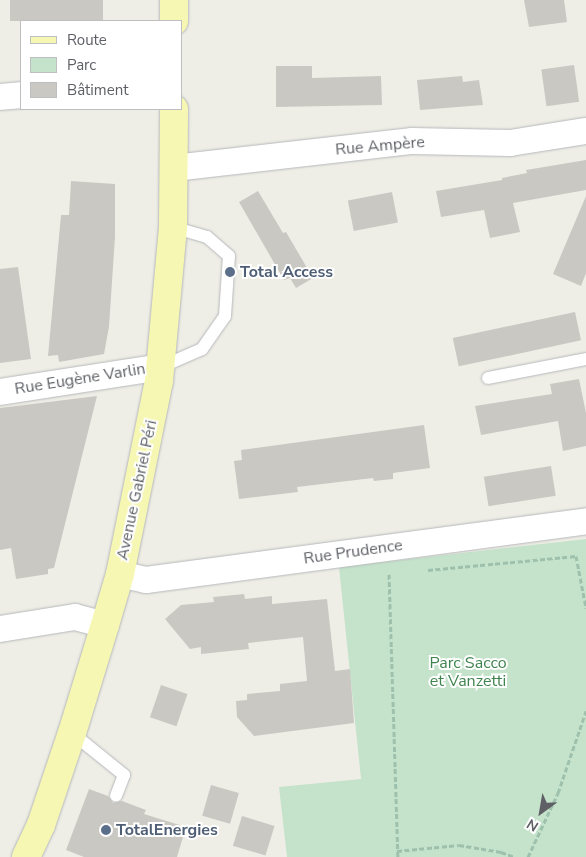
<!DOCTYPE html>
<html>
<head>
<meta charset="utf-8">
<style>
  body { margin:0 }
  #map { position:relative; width:586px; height:857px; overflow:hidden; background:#eeeee6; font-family:"Nunito Sans",sans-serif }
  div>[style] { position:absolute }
  .green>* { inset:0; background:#c5e3cb }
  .building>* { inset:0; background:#cac8c3; transform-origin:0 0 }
  .path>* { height:3px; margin-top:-1.5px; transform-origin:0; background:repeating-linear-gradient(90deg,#9ec1ae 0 5px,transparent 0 7.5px) }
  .roads { filter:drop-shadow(0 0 1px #b6b7bb) drop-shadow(0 0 1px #b6b7bb) }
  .lane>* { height:12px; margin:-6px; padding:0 6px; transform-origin:6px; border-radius:6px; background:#fff }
  .street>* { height:26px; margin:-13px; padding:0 13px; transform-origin:13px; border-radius:13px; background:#fff }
  .primary>* { height:28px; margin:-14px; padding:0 14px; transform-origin:14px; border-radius:14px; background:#f6f7b3 }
  .dots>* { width:14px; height:14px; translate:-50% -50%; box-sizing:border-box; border:2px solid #fff; border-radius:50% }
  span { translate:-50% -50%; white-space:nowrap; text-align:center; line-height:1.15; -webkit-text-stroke:4px #fff; paint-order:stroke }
  .street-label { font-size:16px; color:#5e6065 }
  .service-label { font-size:16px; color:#4e5e75; font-weight:700 }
  .left { translate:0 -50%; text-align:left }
  .park-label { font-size:16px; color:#3f834e }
  .legend { position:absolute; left:20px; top:20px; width:162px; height:90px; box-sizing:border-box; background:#fff; border:1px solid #bfbfc1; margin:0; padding:6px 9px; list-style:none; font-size:15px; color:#5e6065 }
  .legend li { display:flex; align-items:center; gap:10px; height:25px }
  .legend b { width:25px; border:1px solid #bfbfc1 }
  .north { position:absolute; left:516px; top:787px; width:50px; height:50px; -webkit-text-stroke:4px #fff; paint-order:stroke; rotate:212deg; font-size:14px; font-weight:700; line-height:20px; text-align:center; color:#5e6065 }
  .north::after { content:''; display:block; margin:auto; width:18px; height:22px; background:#5e6065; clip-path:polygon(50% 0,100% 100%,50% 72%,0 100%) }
</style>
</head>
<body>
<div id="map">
  <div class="green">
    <i style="clip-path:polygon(586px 539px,586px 857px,287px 857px,279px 787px,361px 779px,339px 567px)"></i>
  </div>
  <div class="building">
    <i style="left:10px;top:0;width:93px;height:21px"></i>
    <i style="clip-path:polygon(524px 0,564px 0,567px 22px,529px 27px)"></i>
    <i style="left:574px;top:65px;width:37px;height:33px;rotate:82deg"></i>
    <i style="clip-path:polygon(276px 66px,312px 66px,312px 78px,381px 76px,382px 105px,276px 107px)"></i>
    <i style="clip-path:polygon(462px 76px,463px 82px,479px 80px,483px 105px,420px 110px,417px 80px)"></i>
    <i style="clip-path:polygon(586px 160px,586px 190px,513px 203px,520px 232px,490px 238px,484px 210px,441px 217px,436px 191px,502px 180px,502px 178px,527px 173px,526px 170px)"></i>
    <i style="clip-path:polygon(71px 181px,115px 184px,115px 237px,109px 327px,104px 354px,59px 362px,58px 355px,48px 356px,61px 215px,69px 215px)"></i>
    <i style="clip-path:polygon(258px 191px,283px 233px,286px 232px,313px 278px,296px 288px,290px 278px,284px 280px,239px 202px)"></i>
    <i style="left:392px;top:192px;width:31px;height:45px;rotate:79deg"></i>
    <i style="clip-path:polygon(586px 196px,586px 273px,581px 286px,553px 274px)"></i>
    <i style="clip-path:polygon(18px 267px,31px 359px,0 363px,0 269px)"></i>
    <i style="left:575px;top:312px;width:29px;height:125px;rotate:78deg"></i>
    <i style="clip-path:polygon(579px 379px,586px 413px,586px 446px,563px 451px,558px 421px,481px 435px,475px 406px,552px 394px,550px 384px)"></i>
    <i style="clip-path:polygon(97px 396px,54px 568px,48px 569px,48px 574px,16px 579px,11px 548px,0 550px,0 408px)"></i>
    <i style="clip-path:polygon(424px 425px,430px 468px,393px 473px,393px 479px,374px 481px,373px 478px,297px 487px,298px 492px,239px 499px,234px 461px,242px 460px,241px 450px)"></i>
    <i style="left:551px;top:466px;width:30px;height:68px;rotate:81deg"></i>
    <i style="clip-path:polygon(244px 594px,245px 599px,272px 596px,272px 604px,327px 599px,335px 671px,350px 669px,354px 723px,254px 736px,237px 717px,236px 701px,247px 700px,247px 694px,280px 691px,280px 684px,307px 681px,303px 637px,248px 643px,249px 649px,201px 654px,201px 647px,190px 649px,165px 619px,181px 605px,214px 602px,213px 597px)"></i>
    <i style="left:161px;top:685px;width:28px;height:34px;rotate:19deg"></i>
    <i style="left:211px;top:785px;width:29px;height:32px;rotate:16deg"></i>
    <i style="clip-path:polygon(89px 789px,108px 796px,113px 803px,122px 801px,146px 810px,144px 814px,186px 827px,177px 857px,84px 857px,66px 850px)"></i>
    <i style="left:242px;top:816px;width:34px;height:31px;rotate:17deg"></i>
  </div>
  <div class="path">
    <i style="left:428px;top:570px;width:149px;rotate:-5.4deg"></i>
    <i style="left:576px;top:556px;width:53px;rotate:79.1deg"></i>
    <i style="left:389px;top:574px;width:283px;rotate:88.2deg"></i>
    <i style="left:397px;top:851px;width:62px;rotate:-5.5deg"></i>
    <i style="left:459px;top:845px;width:43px;rotate:9.5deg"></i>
    <i style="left:501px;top:852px;width:15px;rotate:20deg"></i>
    <i style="left:528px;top:857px;width:71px;rotate:-64.9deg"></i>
    <i style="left:558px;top:793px;width:87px;rotate:-71.1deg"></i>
  </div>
  <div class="roads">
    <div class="lane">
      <i style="left:161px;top:367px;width:45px;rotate:-23.7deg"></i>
      <i style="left:202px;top:349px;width:40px;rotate:-55.1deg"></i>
      <i style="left:225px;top:316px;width:60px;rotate:-86.2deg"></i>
      <i style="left:229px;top:256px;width:29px;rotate:-139deg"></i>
      <i style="left:207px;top:237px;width:35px;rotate:-164deg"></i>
      <i style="left:488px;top:378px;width:100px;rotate:-11deg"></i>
      <i style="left:72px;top:733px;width:67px;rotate:38.9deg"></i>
      <i style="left:124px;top:775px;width:22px;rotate:111deg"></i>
    </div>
    <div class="street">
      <i style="left:0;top:97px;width:21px;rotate:-5deg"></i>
      <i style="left:174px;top:168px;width:240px;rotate:-6.5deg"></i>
      <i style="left:412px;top:141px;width:98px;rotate:1.2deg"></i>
      <i style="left:510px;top:143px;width:77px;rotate:-9deg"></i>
      <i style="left:0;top:392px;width:163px;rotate:-8.8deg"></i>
      <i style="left:120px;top:574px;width:27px;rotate:13deg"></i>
      <i style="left:146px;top:580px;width:444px;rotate:-7.6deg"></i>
      <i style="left:0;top:629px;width:76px;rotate:-9.1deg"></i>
      <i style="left:75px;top:617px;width:31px;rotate:15deg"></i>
    </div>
    <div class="primary">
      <i style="left:174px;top:0;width:21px;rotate:90deg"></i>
      <i style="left:26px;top:857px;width:35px;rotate:-65deg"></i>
      <i style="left:41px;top:825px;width:97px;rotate:-71.4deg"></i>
      <i style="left:72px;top:733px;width:113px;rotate:-73deg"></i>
      <i style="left:105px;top:625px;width:53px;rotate:-73.6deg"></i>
      <i style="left:120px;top:574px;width:197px;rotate:-78.6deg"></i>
      <i style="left:159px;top:381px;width:155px;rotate:-84.8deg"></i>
      <i style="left:173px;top:227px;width:118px;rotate:-89.5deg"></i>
    </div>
  </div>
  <div class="dots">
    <i style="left:230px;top:272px;background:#5c6f8a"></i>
    <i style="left:106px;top:830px;background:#5c6f8a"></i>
  </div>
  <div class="street-label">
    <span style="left:380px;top:146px;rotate:-5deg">Rue Ampère</span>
    <span style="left:80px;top:379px;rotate:-9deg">Rue Eugène Varlin</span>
    <span style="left:137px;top:490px;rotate:-78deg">Avenue Gabriel Péri</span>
    <span style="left:353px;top:552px;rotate:-8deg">Rue Prudence</span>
  </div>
  <div class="service-label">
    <span class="left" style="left:240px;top:272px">Total Access</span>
    <span class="left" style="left:116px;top:830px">TotalEnergies</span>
  </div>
  <div class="park-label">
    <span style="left:468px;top:672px">Parc Sacco<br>et Vanzetti</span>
  </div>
  <ul class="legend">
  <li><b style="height:6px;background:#f6f7b3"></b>Route</li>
  <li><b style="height:14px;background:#c5e3cb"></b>Parc</li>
  <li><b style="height:14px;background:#cac8c3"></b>Bâtiment</li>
  </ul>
  <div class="north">N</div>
</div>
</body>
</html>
